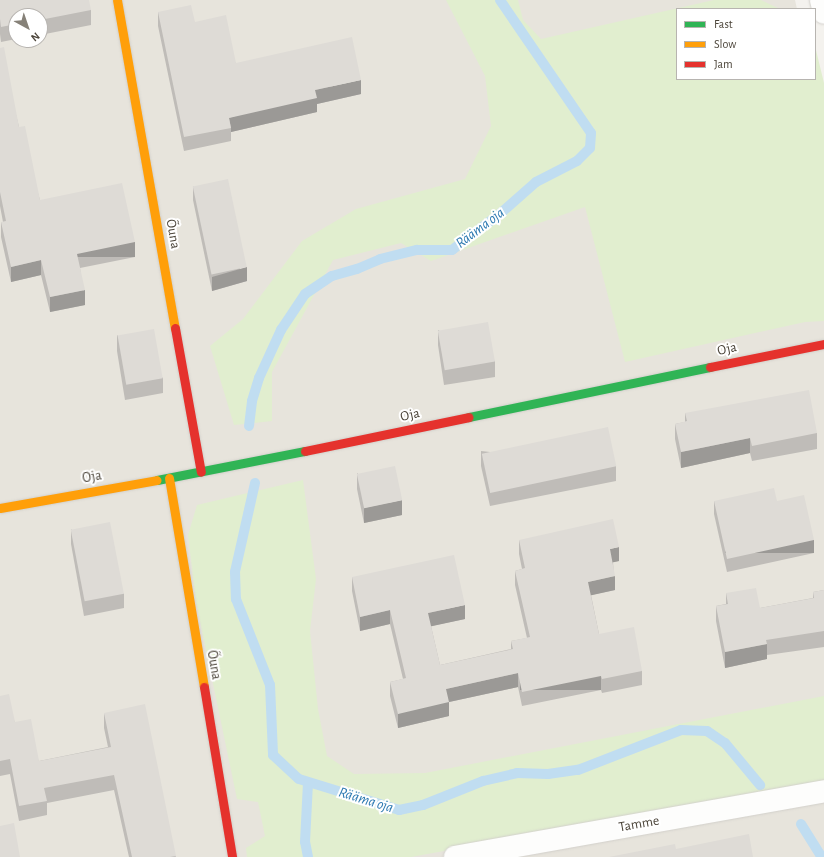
<!DOCTYPE html>
<html>
<head>
<meta charset="utf-8">
<style>
  body { margin:0 }
  #map { position:relative; width:824px; height:857px; overflow:hidden; background:#f4f2ee; font-family:"Alegreya Sans",sans-serif }
  div>[style] { position:absolute }
  .residential>* { inset:0; background:#e7e4dc }
  .green>* { inset:0; background:#e1eecf }
  .stream>* { height:10px; margin:-5px; padding:0 5px; transform-origin:5px; border-radius:5px; background:#c0ddf1 }
  .roads { filter:drop-shadow(0 0 1px #d2d0cb) drop-shadow(0 0 1px #d2d0cb) }
  .street>* { height:22px; margin:-11px; padding:0 11px; transform-origin:11px; border-radius:11px; background:#fdfdfc }
  .fast>* { height:9px; margin:-4.5px; padding:0 4.5px; transform-origin:4.5px; border-radius:4.5px; background:#30b455 }
  .slow>* { height:9px; margin:-4.5px; padding:0 4.5px; transform-origin:4.5px; border-radius:4.5px; background:#ff9f0a }
  .jam>* { height:9px; margin:-4.5px; padding:0 4.5px; transform-origin:4.5px; border-radius:4.5px; background:#e5322d }
  .wall>* { inset:0; background:#bfbcb8 }
  .shaded-wall>* { inset:0; background:#9b9996; transform-origin:0 0 }
  .building>* { inset:0; background:#dedbd6; transform-origin:0 0 }
  span { translate:-50% -50%; white-space:nowrap; text-align:center; line-height:1.15; -webkit-text-stroke:4px #fff; paint-order:stroke }
  .street-label { font-size:14px; color:#4b4439 }
  .water-label { font-size:15px; color:#2e7ab2; font-style:italic }
  .legend { position:absolute; left:676px; top:8px; width:140px; height:72px; box-sizing:border-box; background:#fff; border:1px solid #b7b4b0; margin:0; padding:5px 7px; list-style:none; font-size:12px; color:#4b4439 }
  .legend li { display:flex; align-items:center; gap:8px; height:20px }
  .legend b { width:20px; border:1px solid #b7b4b0 }
  .north { position:absolute; left:8px; top:8px; width:40px; height:40px; box-sizing:border-box; background:#fff; border:1px solid #b7b4b0; border-radius:50%; rotate:140deg; font-size:11px; font-weight:700; line-height:16px; text-align:center; color:#4b4439 }
  .north::after { content:''; display:block; margin:auto; width:14px; height:18px; background:#868178; clip-path:polygon(50% 0,100% 100%,50% 72%,0 100%) }
</style>
</head>
<body>
<div id="map">
  <div class="residential">
    <i style="clip-path:polygon(evenodd,0 0,795px 0,797px 9px,677px 9px,677px 79px,824px 131px,824px 857px,0 857px,0 0,16px 16px,40px 16px,40px 40px,16px 40px,16px 16px)"></i>
  </div>
  <div class="green">
    <i style="clip-path:polygon(446px 0,518px 0,523px 20px,541px 39px,714px 0,761px 0,780px 9px,677px 9px,677px 79px,815px 79px,815px 46px,824px 83px,824px 321px,805px 322px,625px 362px,585px 207px,431px 261px,401px 243px,333px 260px,272px 372px,272px 421px,234px 425px,210px 346px,243px 319px,302px 241px,356px 209px,465px 179px,491px 126px,485px 76px)"></i>
    <i style="clip-path:polygon(303px 480px,316px 579px,310px 631px,318px 709px,327px 756px,354px 774px,425px 773px,824px 696px,824px 782px,411px 857px,247px 857px,246px 848px,265px 836px,258px 802px,237px 799px,196px 602px,188px 535px,197px 505px)"></i>
  </div>
  <div class="stream">
    <i style="left:249px;top:426px;width:25px;rotate:-83deg"></i>
    <i style="left:252px;top:401px;width:24px;rotate:-73deg"></i>
    <i style="left:259px;top:378px;width:53px;rotate:-65.4deg"></i>
    <i style="left:281px;top:330px;width:43px;rotate:-56.3deg"></i>
    <i style="left:305px;top:294px;width:32px;rotate:-34deg"></i>
    <i style="left:332px;top:276px;width:26px;rotate:-16deg"></i>
    <i style="left:357px;top:269px;width:25px;rotate:-23deg"></i>
    <i style="left:380px;top:259px;width:38px;rotate:-14deg"></i>
    <i style="left:417px;top:250px;width:35px"></i>
    <i style="left:452px;top:250px;width:63px;rotate:-37.2deg"></i>
    <i style="left:502px;top:212px;width:45px;rotate:-41.4deg"></i>
    <i style="left:536px;top:182px;width:46px;rotate:-27.1deg"></i>
    <i style="left:577px;top:161px;width:18px;rotate:-45deg"></i>
    <i style="left:590px;top:148px;width:15px;rotate:-86deg"></i>
    <i style="left:591px;top:133px;width:161px;rotate:-124.4deg"></i>
    <i style="left:255px;top:483px;width:91px;rotate:102.7deg"></i>
    <i style="left:235px;top:572px;width:27px;rotate:88deg"></i>
    <i style="left:236px;top:599px;width:92px;rotate:68.4deg"></i>
    <i style="left:270px;top:685px;width:70px;rotate:87.5deg"></i>
    <i style="left:273px;top:755px;width:35px;rotate:43deg"></i>
    <i style="left:299px;top:779px;width:105px;rotate:17.2deg"></i>
    <i style="left:399px;top:810px;width:25px;rotate:-12deg"></i>
    <i style="left:423px;top:805px;width:65px;rotate:-21.8deg"></i>
    <i style="left:483px;top:781px;width:35px;rotate:-13deg"></i>
    <i style="left:517px;top:773px;width:31px;rotate:2deg"></i>
    <i style="left:548px;top:774px;width:30px;rotate:-8deg"></i>
    <i style="left:578px;top:770px;width:110px;rotate:-21.2deg"></i>
    <i style="left:681px;top:730px;width:26px;rotate:2deg"></i>
    <i style="left:707px;top:731px;width:22px;rotate:34deg"></i>
    <i style="left:725px;top:743px;width:55px;rotate:50.2deg"></i>
    <i style="left:801px;top:824px;width:39px;rotate:58deg"></i>
    <i style="left:308px;top:857px;width:15px;rotate:-101deg"></i>
    <i style="left:305px;top:842px;width:59px;rotate:-87.1deg"></i>
  </div>
  <div class="roads">
    <div class="street">
      <i style="left:821px;top:0;width:13px;rotate:77deg"></i>
      <i style="left:455px;top:857px;width:375px;rotate:-10.1deg"></i>
    </div>
    <div class="fast">
      <i style="left:469px;top:417px;width:246px;rotate:-11.7deg"></i>
      <i style="left:157px;top:480px;width:151px;rotate:-11.1deg"></i>
    </div>
    <div class="slow">
      <i style="left:117px;top:0;width:333px;rotate:80deg"></i>
      <i style="left:169px;top:478px;width:212px;rotate:80.5deg"></i>
      <i style="left:0;top:508px;width:159px;rotate:-10.1deg"></i>
    </div>
    <div class="jam">
      <i style="left:175px;top:328px;width:146px;rotate:79.8deg"></i>
      <i style="left:710px;top:367px;width:116px;rotate:-11.4deg"></i>
      <i style="left:305px;top:451px;width:167px;rotate:-11.7deg"></i>
      <i style="left:204px;top:687px;width:172px;rotate:80.6deg"></i>
    </div>
  </div>
  <div class="wall">
    <i style="clip-path:polygon(0 0,91px 10px,91px 25px,40px 35px,40px 16px,16px 16px,16px 39px,1px 42px,0 34px)"></i>
    <i style="clip-path:polygon(158px 12px,195px 22px,236px 63px,361px 94px,317px 104px,317px 112px,231px 132px,231px 141px,184px 151px,158px 26px)"></i>
    <i style="clip-path:polygon(0 48px,19px 127px,40px 200px,135px 257px,80px 268px,85px 305px,50px 312px,41px 275px,11px 282px,1px 237px,1px 222px,3px 222px,0 206px)"></i>
    <i style="clip-path:polygon(193px 186px,247px 281px,212px 291px,193px 200px)"></i>
    <i style="clip-path:polygon(438px 330px,495px 361px,495px 377px,444px 385px,438px 345px)"></i>
    <i style="clip-path:polygon(117px 335px,163px 378px,163px 393px,125px 400px,117px 351px)"></i>
    <i style="clip-path:polygon(685px 413px,817px 433px,817px 449px,752px 461px,750px 453px,681px 468px,675px 439px,675px 424px,685px 422px)"></i>
    <i style="clip-path:polygon(481px 451px,616px 466px,616px 481px,490px 506px,481px 466px)"></i>
    <i style="clip-path:polygon(357px 473px,402px 515px,364px 523px,357px 489px)"></i>
    <i style="clip-path:polygon(714px 501px,777px 501px,814px 553px,727px 572px,714px 514px)"></i>
    <i style="clip-path:polygon(71px 529px,124px 594px,124px 608px,84px 616px,71px 544px)"></i>
    <i style="clip-path:polygon(519px 540px,619px 561px,613px 562px,615px 590px,591px 595px,599px 634px,642px 671px,642px 685px,602px 693px,601px 690px,522px 706px,518px 687px,449px 702px,449px 716px,398px 728px,390px 696px,390px 682px,403px 679px,390px 624px,360px 631px,352px 591px,352px 577px,465px 619px,431px 626px,440px 665px,511px 649px,511px 641px,527px 638px,515px 585px,515px 571px,522px 569px,519px 554px)"></i>
    <i style="clip-path:polygon(824px 590px,824px 647px,767px 655px,767px 659px,725px 668px,716px 621px,716px 606px,726px 604px,726px 593px,760px 608px,813px 598px,813px 592px)"></i>
    <i style="clip-path:polygon(0 696px,15px 722px,39px 761px,108px 747px,104px 728px,104px 713px,176px 857px,129px 857px,114px 790px,47px 803px,47px 815px,19px 821px,10px 774px,0 776px)"></i>
  </div>
  <div class="shaded-wall">
    <i style="clip-path:polygon(361px 80px,361px 94px,317px 104px,317px 112px,231px 132px,231px 128px,229px 118px,315px 90px)"></i>
    <i style="left:135px;top:242px;width:15px;height:59px;rotate:90deg"></i>
    <i style="clip-path:polygon(41px 260px,41px 275px,11px 282px,11px 267px)"></i>
    <i style="clip-path:polygon(247px 267px,247px 281px,212px 291px,212px 277px)"></i>
    <i style="clip-path:polygon(85px 290px,85px 305px,50px 312px,50px 297px)"></i>
    <i style="clip-path:polygon(750px 438px,750px 453px,681px 468px,681px 452px)"></i>
    <i style="clip-path:polygon(402px 500px,402px 515px,364px 523px,364px 508px)"></i>
    <i style="left:814px;top:540px;width:13px;height:89px;rotate:90deg"></i>
    <i style="clip-path:polygon(619px 547px,619px 561px,610px 563px,610px 549px)"></i>
    <i style="clip-path:polygon(615px 576px,615px 590px,588px 596px,588px 582px)"></i>
    <i style="clip-path:polygon(465px 605px,465px 619px,428px 627px,428px 613px)"></i>
    <i style="clip-path:polygon(390px 610px,390px 624px,360px 631px,360px 617px)"></i>
    <i style="clip-path:polygon(767px 644px,767px 659px,725px 668px,725px 652px)"></i>
    <i style="clip-path:polygon(518px 673px,518px 687px,449px 702px,449px 716px,398px 728px,398px 714px,446px 689px)"></i>
    <i style="left:601px;top:676px;width:14px;height:81px;rotate:90deg"></i>
  </div>
  <div class="building">
    <i style="clip-path:polygon(0 0,89px 0,91px 10px,40px 20px,40px 16px,16px 16px,16px 24px,1px 27px,0 19px)"></i>
    <i style="clip-path:polygon(191px 5px,195px 22px,226px 15px,236px 63px,352px 37px,361px 80px,315px 90px,317px 98px,229px 118px,231px 128px,184px 137px,158px 12px)"></i>
    <i style="clip-path:polygon(4px 47px,19px 127px,25px 126px,40px 200px,122px 183px,135px 242px,77px 254px,85px 290px,50px 297px,41px 260px,11px 267px,1px 222px,6px 221px,0 192px,0 48px)"></i>
    <i style="left:228px;top:179px;width:90px;height:36px;rotate:78deg"></i>
    <i style="left:488px;top:322px;width:40px;height:51px;rotate:80deg"></i>
    <i style="left:154px;top:329px;width:50px;height:37px;rotate:80deg"></i>
    <i style="clip-path:polygon(809px 390px,817px 433px,752px 446px,750px 438px,681px 452px,675px 424px,687px 421px,685px 413px)"></i>
    <i style="left:608px;top:427px;width:40px;height:129px;rotate:78deg"></i>
    <i style="left:395px;top:466px;width:35px;height:39px;rotate:78deg"></i>
    <i style="clip-path:polygon(774px 488px,777px 501px,804px 495px,814px 540px,727px 559px,714px 501px)"></i>
    <i style="clip-path:polygon(613px 519px,619px 547px,610px 549px,615px 576px,588px 582px,599px 634px,634px 627px,642px 671px,602px 679px,601px 676px,522px 692px,518px 673px,446px 689px,449px 702px,398px 714px,390px 682px,406px 678px,390px 610px,360px 617px,352px 577px,454px 555px,465px 605px,428px 613px,440px 665px,513px 649px,511px 641px,530px 637px,515px 571px,525px 568px,519px 540px)"></i>
    <i style="left:110px;top:522px;width:73px;height:40px;rotate:79deg"></i>
    <i style="clip-path:polygon(756px 588px,760px 608px,814px 598px,813px 592px,824px 590px,824px 631px,766px 640px,767px 644px,725px 652px,716px 606px,728px 604px,726px 593px)"></i>
    <i style="clip-path:polygon(9px 694px,15px 722px,31px 719px,39px 761px,111px 747px,104px 713px,145px 704px,176px 856px,170px 857px,132px 857px,114px 775px,44px 788px,47px 801px,19px 806px,10px 759px,0 761px,0 696px)"></i>
    <i style="clip-path:polygon(14px 823px,20px 857px,0 857px,0 826px)"></i>
    <i style="clip-path:polygon(749px 834px,753px 857px,609px 857px,675px 844px,676px 849px)"></i>
  </div>
  <div class="street-label">
    <span style="left:173px;top:234px;rotate:80deg">Õuna</span>
    <span style="left:727px;top:349px;rotate:-12deg">Oja</span>
    <span style="left:410px;top:415px;rotate:-12deg">Oja</span>
    <span style="left:92px;top:477px;rotate:-10deg">Oja</span>
    <span style="left:214px;top:665px;rotate:80deg">Õuna</span>
    <span style="left:639px;top:824px;rotate:-10deg">Tamme</span>
  </div>
  <div class="water-label">
    <span style="left:480px;top:228px;rotate:-37deg">Rääma oja</span>
    <span style="left:366px;top:800px;rotate:17deg">Rääma oja</span>
  </div>
  <ul class="legend">
  <li><b style="height:5px;background:#30b455"></b>Fast</li>
  <li><b style="height:5px;background:#ff9f0a"></b>Slow</li>
  <li><b style="height:5px;background:#e5322d"></b>Jam</li>
  </ul>
  <div class="north">N</div>
</div>
</body>
</html>
